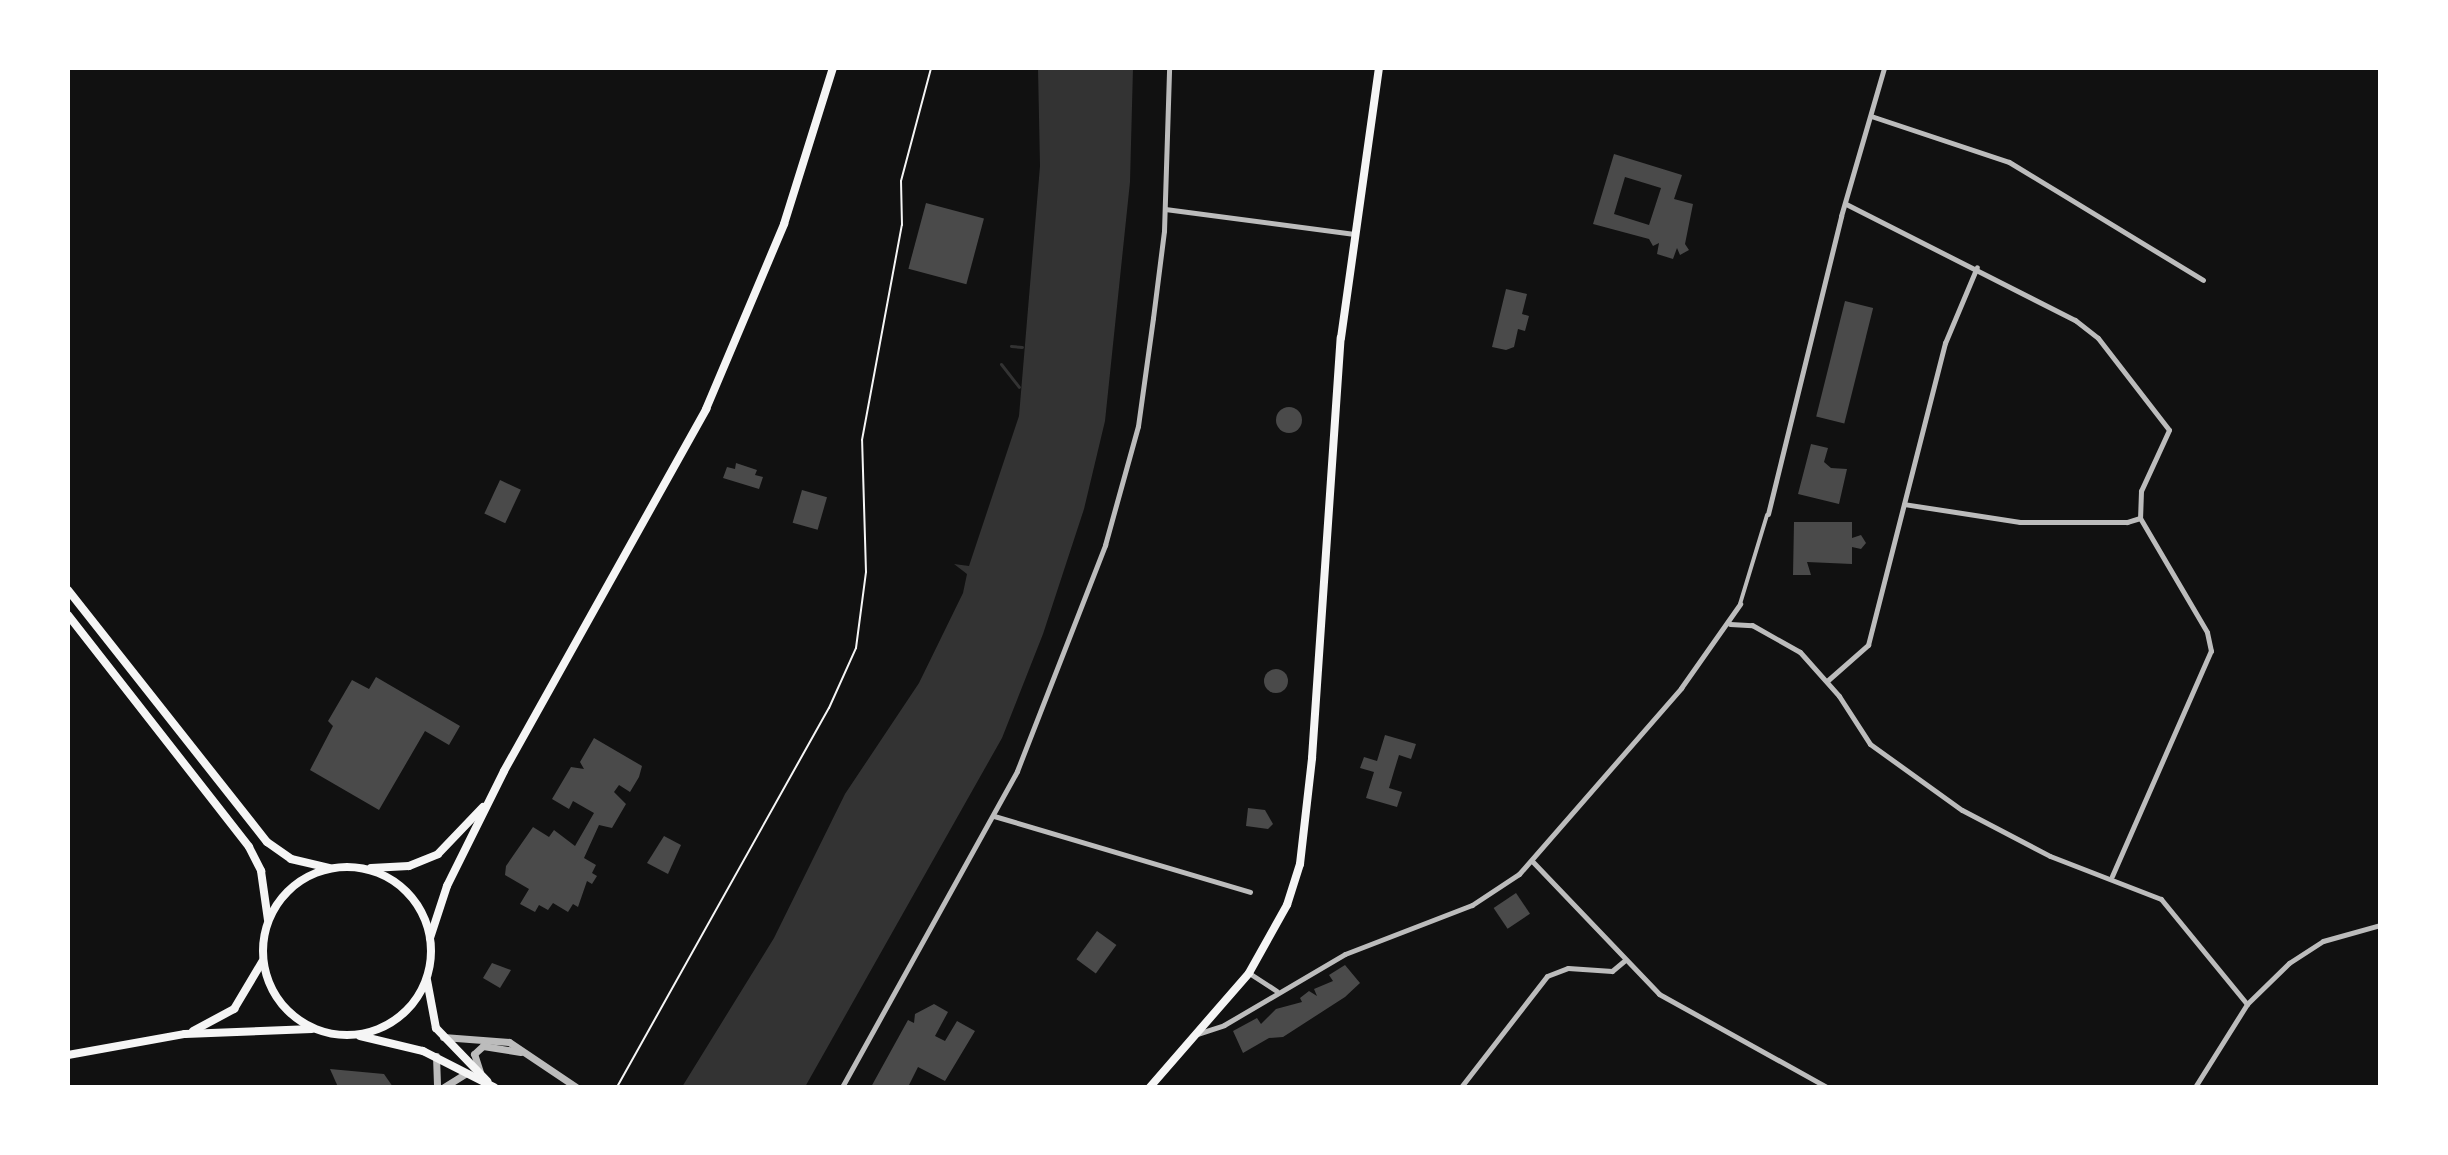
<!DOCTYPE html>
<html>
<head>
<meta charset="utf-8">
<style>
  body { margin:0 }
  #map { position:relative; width:2448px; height:1155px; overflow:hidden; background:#111; font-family:"Golos Text",sans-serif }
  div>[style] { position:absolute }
  .water>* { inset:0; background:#333 }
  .stream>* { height:3px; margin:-1.5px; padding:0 1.5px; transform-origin:1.5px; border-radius:1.5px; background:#333 }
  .building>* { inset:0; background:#4a4a4a; transform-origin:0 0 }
  .round { border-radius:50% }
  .path>* { height:2px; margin:-1px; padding:0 1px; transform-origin:1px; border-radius:1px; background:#f5f5f5 }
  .pedestrian>* { height:4px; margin:-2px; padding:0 2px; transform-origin:2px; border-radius:2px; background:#bcbcbc }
  .minor>* { height:5px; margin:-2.5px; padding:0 2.5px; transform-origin:2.5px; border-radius:2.5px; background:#bcbcbc }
  .tertiary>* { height:7px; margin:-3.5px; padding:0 3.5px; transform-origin:3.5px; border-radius:3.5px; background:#bcbcbc }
  .primary>* { height:8px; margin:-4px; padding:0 4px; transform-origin:4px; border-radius:4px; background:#f5f5f5 }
  .primary>.ring { margin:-4px; padding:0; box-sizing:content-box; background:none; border:8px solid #f5f5f5; border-radius:50% }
  span { translate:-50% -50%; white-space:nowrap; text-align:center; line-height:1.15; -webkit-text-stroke:6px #fff; paint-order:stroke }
  .frame { position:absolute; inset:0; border:70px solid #fff; pointer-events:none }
</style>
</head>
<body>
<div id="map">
  <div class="water">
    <i style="clip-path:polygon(1038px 68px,1133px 68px,1130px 182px,1105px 421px,1084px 509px,1043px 634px,1002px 738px,805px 1087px,682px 1087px,774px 938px,845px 794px,919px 683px,963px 593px,967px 574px,954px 564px,969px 566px,1019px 416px,1040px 166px)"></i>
  </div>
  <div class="stream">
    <i style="left:1011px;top:346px;width:11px;rotate:5deg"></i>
    <i style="left:1001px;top:364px;width:29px;rotate:52deg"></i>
  </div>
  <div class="building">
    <i style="clip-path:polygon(evenodd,1614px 154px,1682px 175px,1674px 199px,1693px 204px,1685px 244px,1689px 250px,1680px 255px,1677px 248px,1673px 259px,1657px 254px,1659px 243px,1653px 246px,1649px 239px,1593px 224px,1614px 154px,1625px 177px,1661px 188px,1649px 225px,1614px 214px,1625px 177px)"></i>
    <i style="left:926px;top:203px;width:60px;height:68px;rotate:15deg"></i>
    <i style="clip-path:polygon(1506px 289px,1527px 294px,1522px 314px,1529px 316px,1525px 331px,1518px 329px,1514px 347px,1506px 350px,1492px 347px)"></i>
    <i style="left:1845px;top:301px;width:29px;height:119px;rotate:14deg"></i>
    <i class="round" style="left:1276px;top:407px;width:26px;height:26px"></i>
    <i style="clip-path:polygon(1811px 444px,1828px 448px,1824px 462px,1831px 468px,1847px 469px,1839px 504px,1798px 494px)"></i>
    <i style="clip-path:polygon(736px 463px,757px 470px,755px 475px,763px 477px,759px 489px,723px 478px,727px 467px,735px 469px)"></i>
    <i style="left:500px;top:480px;width:23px;height:37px;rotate:25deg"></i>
    <i style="left:802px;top:490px;width:26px;height:34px;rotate:16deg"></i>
    <i style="clip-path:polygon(1794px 522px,1852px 522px,1852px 538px,1861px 535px,1866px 543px,1861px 549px,1852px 547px,1852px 564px,1807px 562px,1811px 575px,1793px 575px)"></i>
    <i class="round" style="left:1264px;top:669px;width:24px;height:24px"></i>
    <i style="clip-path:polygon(376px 677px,460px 726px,449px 745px,425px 731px,379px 810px,310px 770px,333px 726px,328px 721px,352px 680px,369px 689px)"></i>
    <i style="clip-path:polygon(1385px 735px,1416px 744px,1411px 759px,1399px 755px,1395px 768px,1389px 788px,1402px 792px,1397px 807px,1366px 798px,1374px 772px,1360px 768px,1364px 757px,1377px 761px)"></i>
    <i style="clip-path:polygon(594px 738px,642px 766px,639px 777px,630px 792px,619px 785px,614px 792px,626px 804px,612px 828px,599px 825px,584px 858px,596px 865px,592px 873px,597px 876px,592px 884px,587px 881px,578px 907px,573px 904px,568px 912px,553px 903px,548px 910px,539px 905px,535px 912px,520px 904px,529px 889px,505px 875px,506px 866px,533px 827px,549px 837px,554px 830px,575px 846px,594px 813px,573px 801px,569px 809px,552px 799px,571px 767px,584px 769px,580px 762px)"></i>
    <i style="clip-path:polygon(1248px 808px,1265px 810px,1273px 824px,1268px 829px,1246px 826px)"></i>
    <i style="clip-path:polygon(664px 836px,681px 845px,668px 874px,647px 863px)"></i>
    <i style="left:1516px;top:893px;width:25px;height:27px;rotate:56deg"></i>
    <i style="left:1097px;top:931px;width:24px;height:35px;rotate:36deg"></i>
    <i style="clip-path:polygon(492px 963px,511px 970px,500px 988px,483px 978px)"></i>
    <i style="clip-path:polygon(1345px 965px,1360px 983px,1345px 997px,1283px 1037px,1269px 1038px,1243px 1053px,1233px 1031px,1257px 1018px,1261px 1024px,1276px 1009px,1302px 1002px,1300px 998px,1309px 991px,1317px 996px,1314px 989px,1333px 981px,1329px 975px)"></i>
    <i style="clip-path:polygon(934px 1004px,948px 1012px,935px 1036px,945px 1041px,957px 1021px,975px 1031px,945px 1081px,918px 1067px,909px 1085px,913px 1087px,871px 1087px,908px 1020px,914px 1023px,915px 1014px)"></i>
    <i style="clip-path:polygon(330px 1069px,384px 1074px,393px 1087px,338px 1087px)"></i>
  </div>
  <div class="path">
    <i style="left:617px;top:1087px;width:434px;rotate:-60.8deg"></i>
    <i style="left:829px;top:708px;width:66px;rotate:-65.8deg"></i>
    <i style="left:856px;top:648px;width:77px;rotate:-82.5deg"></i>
    <i style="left:866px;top:572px;width:132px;rotate:-91.7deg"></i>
    <i style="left:862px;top:440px;width:219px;rotate:-79.5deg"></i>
    <i style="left:902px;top:225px;width:44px;rotate:-91.3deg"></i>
    <i style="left:901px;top:181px;width:117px;rotate:-75.1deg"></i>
  </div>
  <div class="pedestrian">
    <i style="left:1740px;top:604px;width:93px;rotate:-73.1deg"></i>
  </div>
  <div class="minor">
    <i style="left:1871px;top:116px;width:145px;rotate:18.4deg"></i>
    <i style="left:2009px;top:162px;width:227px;rotate:31.3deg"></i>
    <i style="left:1846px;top:204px;width:257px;rotate:26.9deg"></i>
    <i style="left:2075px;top:320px;width:29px;rotate:38deg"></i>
    <i style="left:2098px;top:338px;width:116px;rotate:52.3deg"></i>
    <i style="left:2169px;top:430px;width:67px;rotate:114.7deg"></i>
    <i style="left:2141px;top:491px;width:27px;rotate:92deg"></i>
    <i style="left:2140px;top:518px;width:14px;rotate:163deg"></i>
    <i style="left:2127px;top:522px;width:107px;rotate:180deg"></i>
    <i style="left:2020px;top:522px;width:117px;rotate:-171.2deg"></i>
    <i style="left:1165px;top:209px;width:191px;rotate:7.5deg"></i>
    <i style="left:1768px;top:514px;width:307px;rotate:-76.2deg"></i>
    <i style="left:1841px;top:216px;width:154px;rotate:-73.8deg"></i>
    <i style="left:1730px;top:624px;width:22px;rotate:3deg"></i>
    <i style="left:1752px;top:625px;width:55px;rotate:29.4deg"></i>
    <i style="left:1800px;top:652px;width:59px;rotate:48.4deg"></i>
    <i style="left:1839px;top:696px;width:57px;rotate:57.1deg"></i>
    <i style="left:1870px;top:744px;width:113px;rotate:35.7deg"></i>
    <i style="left:1962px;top:810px;width:99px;rotate:27.6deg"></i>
    <i style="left:2050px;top:856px;width:119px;rotate:21.2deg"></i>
    <i style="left:2161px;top:899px;width:136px;rotate:50.7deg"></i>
    <i style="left:1827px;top:681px;width:55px;rotate:-41.3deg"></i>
    <i style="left:1868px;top:645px;width:312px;rotate:-75.7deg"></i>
    <i style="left:1945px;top:343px;width:82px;rotate:-67.2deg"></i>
    <i style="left:994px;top:816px;width:267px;rotate:16.5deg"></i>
    <i style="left:1533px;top:862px;width:182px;rotate:46.3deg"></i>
    <i style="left:1659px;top:994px;width:192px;rotate:29deg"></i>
    <i style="left:2112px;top:876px;width:246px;rotate:-66.3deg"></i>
    <i style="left:2211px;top:651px;width:19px;rotate:-102deg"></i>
    <i style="left:2207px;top:632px;width:132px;rotate:-120.4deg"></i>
    <i style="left:1249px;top:973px;width:33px;rotate:33deg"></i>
    <i style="left:1197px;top:1034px;width:28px;rotate:-18deg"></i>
    <i style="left:1224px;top:1025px;width:140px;rotate:-30.4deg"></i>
    <i style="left:1345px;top:954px;width:136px;rotate:-21.1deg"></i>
    <i style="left:1472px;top:905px;width:56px;rotate:-33.4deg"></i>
    <i style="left:1519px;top:874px;width:247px;rotate:-48.9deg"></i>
    <i style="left:1681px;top:688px;width:103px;rotate:-54.9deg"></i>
    <i style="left:842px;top:1087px;width:361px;rotate:-61deg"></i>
    <i style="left:1017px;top:771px;width:243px;rotate:-68.7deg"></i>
    <i style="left:1105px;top:545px;width:123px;rotate:-74.5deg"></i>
    <i style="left:1138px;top:426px;width:109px;rotate:-82.1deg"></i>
    <i style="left:1153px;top:318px;width:88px;rotate:-82.8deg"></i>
    <i style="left:1164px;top:231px;width:163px;rotate:-88.2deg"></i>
    <i style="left:1461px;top:1087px;width:140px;rotate:-52.2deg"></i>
    <i style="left:1547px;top:976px;width:22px;rotate:-21deg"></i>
    <i style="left:1568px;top:968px;width:44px;rotate:3.9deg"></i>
    <i style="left:1612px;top:971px;width:16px;rotate:-40deg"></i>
    <i style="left:2195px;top:1087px;width:98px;rotate:-57.9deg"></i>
    <i style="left:2247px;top:1004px;width:59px;rotate:-44.3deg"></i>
    <i style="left:2289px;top:963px;width:40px;rotate:-32.9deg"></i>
    <i style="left:2323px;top:941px;width:59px;rotate:-15.7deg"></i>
  </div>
  <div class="tertiary">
    <i style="left:443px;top:1037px;width:66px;rotate:4.3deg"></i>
    <i style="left:509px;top:1042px;width:81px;rotate:33.9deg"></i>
    <i style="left:436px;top:1056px;width:31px;rotate:88deg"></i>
    <i style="left:480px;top:1072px;width:19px;rotate:-108deg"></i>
    <i style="left:474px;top:1054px;width:12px;rotate:-42deg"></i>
    <i style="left:483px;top:1046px;width:38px;rotate:9deg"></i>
    <i style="left:444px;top:1087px;width:26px;rotate:-32deg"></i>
  </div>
  <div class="primary">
    <i style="left:68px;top:590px;width:321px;rotate:51.7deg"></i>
    <i style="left:267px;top:842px;width:29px;rotate:35deg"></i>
    <i style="left:291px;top:859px;width:39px;rotate:13deg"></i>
    <i style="left:68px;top:615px;width:294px;rotate:52deg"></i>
    <i style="left:249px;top:847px;width:27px;rotate:63deg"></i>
    <i style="left:261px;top:871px;width:49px;rotate:81.9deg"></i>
    <i class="ring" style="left:263px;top:867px;width:160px;height:160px"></i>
    <i style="left:371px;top:868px;width:38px;rotate:-3deg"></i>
    <i style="left:409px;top:866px;width:31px;rotate:-22deg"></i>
    <i style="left:438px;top:854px;width:65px;rotate:-46.2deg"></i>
    <i style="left:430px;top:938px;width:55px;rotate:-71.9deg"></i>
    <i style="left:447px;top:886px;width:128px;rotate:-63.6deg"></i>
    <i style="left:504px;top:771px;width:415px;rotate:-60.8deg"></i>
    <i style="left:706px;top:409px;width:201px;rotate:-67.1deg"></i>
    <i style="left:784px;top:224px;width:164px;rotate:-72.6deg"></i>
    <i style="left:427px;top:980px;width:49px;rotate:79.4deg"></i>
    <i style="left:436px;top:1028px;width:74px;rotate:46.1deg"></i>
    <i style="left:193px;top:1031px;width:47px;rotate:-28.2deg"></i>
    <i style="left:234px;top:1009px;width:55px;rotate:-59.2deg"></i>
    <i style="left:360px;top:1036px;width:65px;rotate:13.4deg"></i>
    <i style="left:423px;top:1051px;width:80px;rotate:26.9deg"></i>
    <i style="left:68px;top:1055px;width:119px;rotate:-10.2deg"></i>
    <i style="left:185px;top:1034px;width:127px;rotate:-2.3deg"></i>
    <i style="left:1150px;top:1087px;width:151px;rotate:-49deg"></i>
    <i style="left:1249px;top:973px;width:78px;rotate:-60.8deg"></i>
    <i style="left:1287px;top:905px;width:43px;rotate:-72.4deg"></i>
    <i style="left:1300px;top:864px;width:107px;rotate:-83.5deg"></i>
    <i style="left:1312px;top:758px;width:421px;rotate:-86.1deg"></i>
    <i style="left:1341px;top:338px;width:273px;rotate:-82deg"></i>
  </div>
  <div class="frame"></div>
</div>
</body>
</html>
